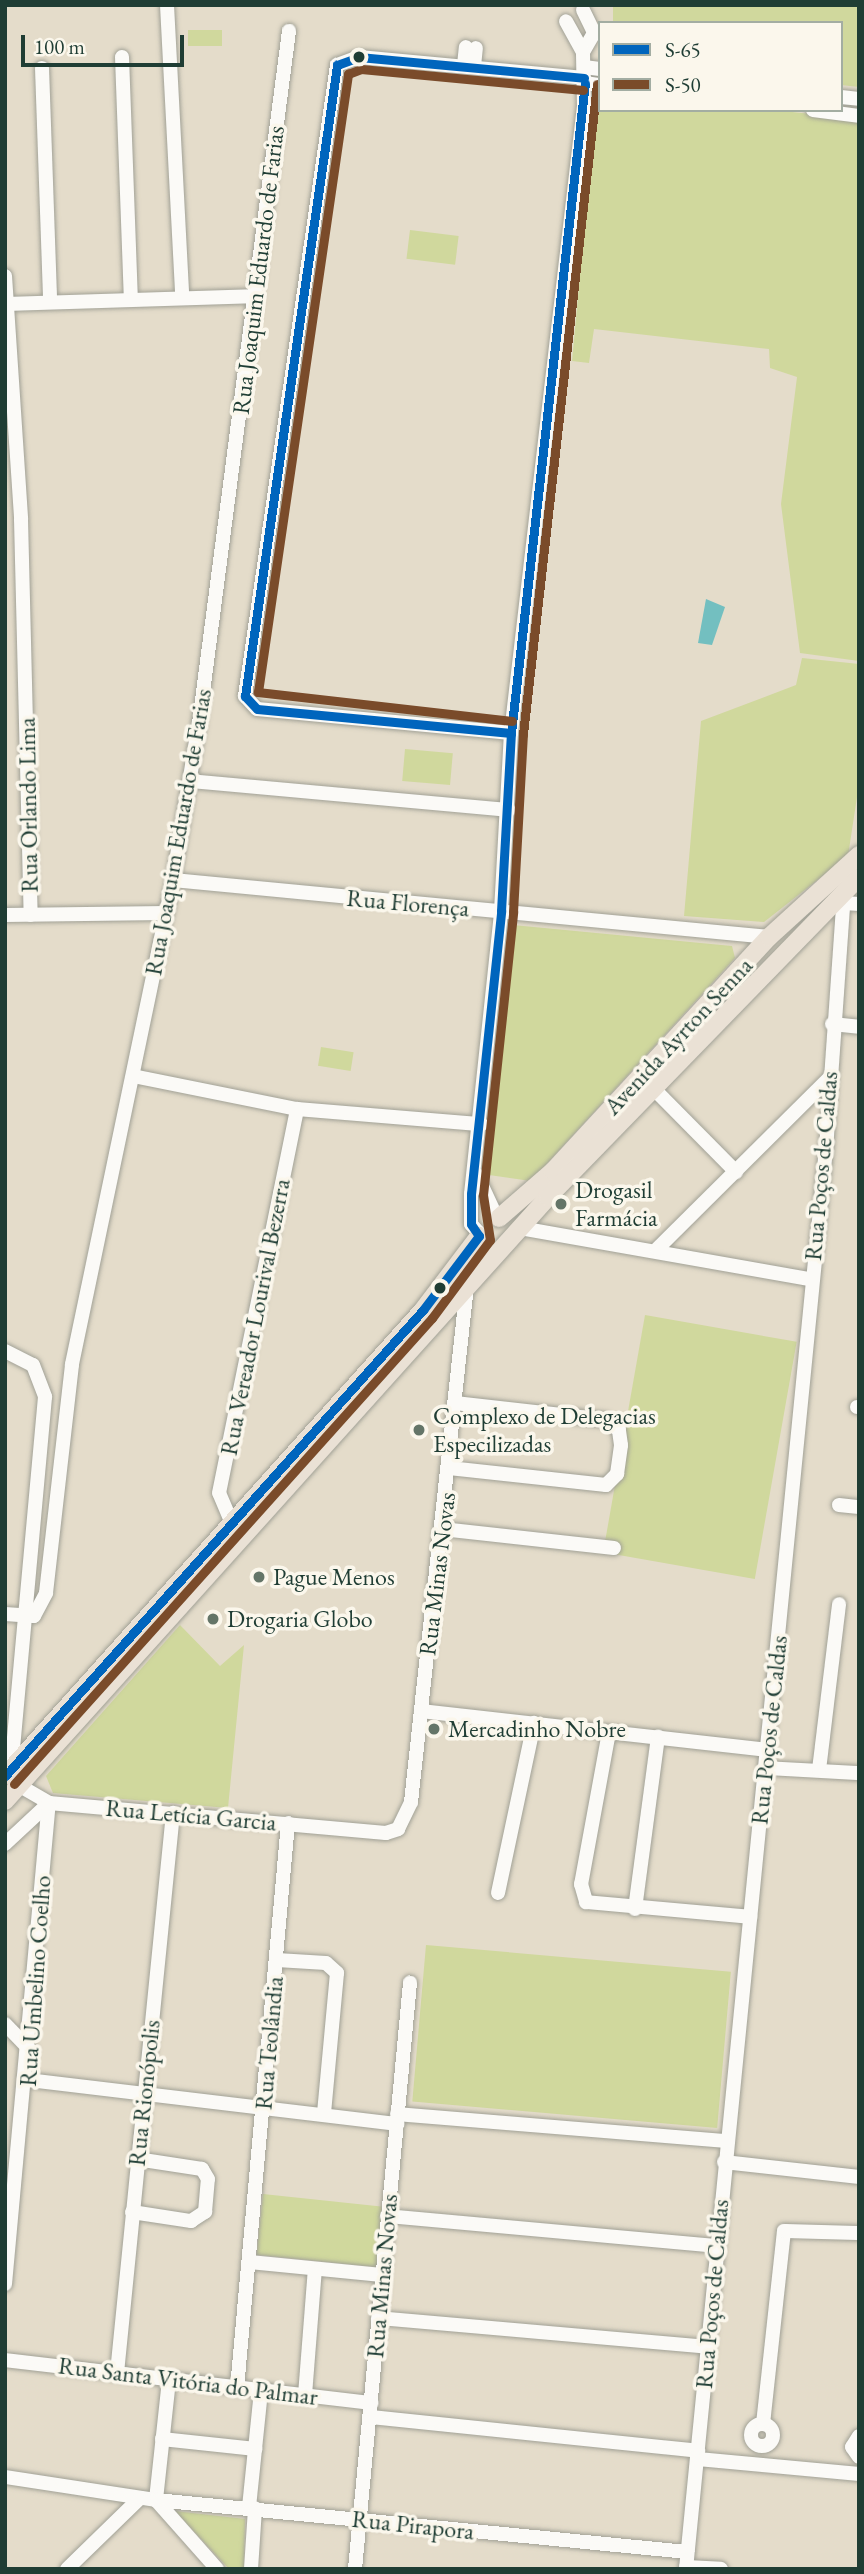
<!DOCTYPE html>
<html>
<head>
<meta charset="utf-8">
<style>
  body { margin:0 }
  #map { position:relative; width:864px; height:2574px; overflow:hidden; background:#e4dcca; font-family:"EB Garamond",serif }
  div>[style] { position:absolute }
  .green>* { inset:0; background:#d0d89d; transform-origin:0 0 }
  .water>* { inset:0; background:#73bfc0 }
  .roads { filter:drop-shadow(0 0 2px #a1a196) drop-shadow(0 0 2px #a1a196) }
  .minor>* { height:14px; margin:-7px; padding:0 7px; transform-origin:7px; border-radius:7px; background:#fbfaf7 }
  .minor>.ring { margin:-7px; padding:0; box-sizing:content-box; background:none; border:14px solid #fbfaf7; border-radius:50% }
  .major>* { height:18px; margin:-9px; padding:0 9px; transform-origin:9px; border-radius:9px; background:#eae1d5 }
  .bus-1>* { height:9px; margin:-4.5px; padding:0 4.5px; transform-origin:4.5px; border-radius:4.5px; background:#0065bd }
  .bus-2>* { height:9px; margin:-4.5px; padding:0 4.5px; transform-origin:4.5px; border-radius:4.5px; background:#7a4b2a }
  .dots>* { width:19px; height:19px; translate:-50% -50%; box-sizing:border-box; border:4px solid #fbf7ec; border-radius:50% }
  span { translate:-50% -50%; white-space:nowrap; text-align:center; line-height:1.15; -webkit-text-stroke:7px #fbf7ec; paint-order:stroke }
  .street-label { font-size:24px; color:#1f3d34 }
  .poi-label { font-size:24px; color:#1f3d34 }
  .left { translate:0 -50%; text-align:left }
  .frame { position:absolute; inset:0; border:7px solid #1f3d34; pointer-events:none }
  .legend { position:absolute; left:598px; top:21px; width:245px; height:91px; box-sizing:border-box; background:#fbf7ec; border:2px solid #a3ada2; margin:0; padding:9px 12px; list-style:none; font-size:21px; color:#1f3d34 }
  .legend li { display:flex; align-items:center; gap:14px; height:35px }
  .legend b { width:35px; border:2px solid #a3ada2 }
  .scale { position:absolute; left:21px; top:35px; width:163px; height:32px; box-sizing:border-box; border:4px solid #1f3d34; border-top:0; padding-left:9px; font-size:21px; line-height:24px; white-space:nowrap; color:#1f3d34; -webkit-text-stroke:5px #fbf7ec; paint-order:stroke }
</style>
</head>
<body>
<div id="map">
  <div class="green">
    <i style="clip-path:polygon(613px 5px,859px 5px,859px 87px,841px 85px,841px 23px,613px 23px)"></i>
    <i style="left:222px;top:30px;width:16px;height:34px;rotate:90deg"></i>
    <i style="clip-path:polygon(597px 91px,600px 110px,773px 110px,859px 119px,859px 661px,800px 653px,781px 504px,797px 377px,770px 368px,769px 349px,594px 329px,589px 363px,572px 361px)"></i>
    <i style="left:410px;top:230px;width:49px;height:29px;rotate:7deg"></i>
    <i style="clip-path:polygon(802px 658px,859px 664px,859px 784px,848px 856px,764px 922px,684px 916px,701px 721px,796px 685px)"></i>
    <i style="left:405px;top:749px;width:48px;height:32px;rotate:5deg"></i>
    <i style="clip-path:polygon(513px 925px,732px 946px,735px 958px,531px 1181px,489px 1175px)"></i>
    <i style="left:321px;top:1047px;width:33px;height:19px;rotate:9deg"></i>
    <i style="left:645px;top:1315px;width:154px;height:241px;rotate:10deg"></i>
    <i style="clip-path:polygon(180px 1625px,220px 1666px,244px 1645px,228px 1808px,53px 1793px,46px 1776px)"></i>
    <i style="left:426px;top:1945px;width:306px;height:157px;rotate:5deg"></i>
    <i style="left:263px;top:2194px;width:121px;height:61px;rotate:6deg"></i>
    <i style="clip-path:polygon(175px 2511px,245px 2519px,244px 2569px,229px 2569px)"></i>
  </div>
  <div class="water">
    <i style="clip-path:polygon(706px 599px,725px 607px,712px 645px,698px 643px)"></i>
  </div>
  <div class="roads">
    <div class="minor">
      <i style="left:167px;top:5px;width:290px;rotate:87deg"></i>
      <i style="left:583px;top:10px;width:25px;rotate:64deg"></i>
      <i style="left:594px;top:33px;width:22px;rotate:120deg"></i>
      <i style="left:122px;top:57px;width:240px;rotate:87.9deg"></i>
      <i style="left:464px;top:65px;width:18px;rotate:-84deg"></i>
      <i style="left:474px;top:66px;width:18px;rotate:-84deg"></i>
      <i style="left:584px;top:67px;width:16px;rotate:7deg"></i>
      <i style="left:42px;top:68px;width:234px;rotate:88deg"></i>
      <i style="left:585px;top:83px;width:15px;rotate:8deg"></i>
      <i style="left:841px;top:97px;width:18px;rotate:6deg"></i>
      <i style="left:813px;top:110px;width:46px;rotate:7.4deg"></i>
      <i style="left:5px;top:276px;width:244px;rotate:86.2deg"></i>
      <i style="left:21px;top:519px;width:396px;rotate:88.6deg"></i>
      <i style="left:5px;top:304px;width:248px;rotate:-1.8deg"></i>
      <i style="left:511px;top:733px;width:255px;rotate:-174.6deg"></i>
      <i style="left:257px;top:709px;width:18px;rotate:-133deg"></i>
      <i style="left:245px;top:696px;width:638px;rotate:-81.7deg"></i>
      <i style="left:337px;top:65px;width:23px;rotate:-20deg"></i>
      <i style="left:359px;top:57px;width:226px;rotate:5.3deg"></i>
      <i style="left:190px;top:781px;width:320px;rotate:5.2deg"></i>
      <i style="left:173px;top:880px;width:599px;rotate:5.46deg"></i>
      <i style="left:844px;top:903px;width:15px;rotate:4deg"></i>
      <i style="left:5px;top:915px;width:161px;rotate:-0.7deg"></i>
      <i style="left:832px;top:1024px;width:27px;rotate:6deg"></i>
      <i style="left:133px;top:1076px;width:167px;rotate:11.4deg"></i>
      <i style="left:297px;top:1109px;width:185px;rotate:4.7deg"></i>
      <i style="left:651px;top:1086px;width:121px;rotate:45.3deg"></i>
      <i style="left:477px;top:1175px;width:47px;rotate:65.1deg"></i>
      <i style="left:520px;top:1228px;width:294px;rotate:10deg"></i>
      <i style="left:479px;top:1233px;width:12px;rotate:-132deg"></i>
      <i style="left:471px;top:1224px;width:30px;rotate:-90deg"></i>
      <i style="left:471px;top:1194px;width:285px;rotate:-83.9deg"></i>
      <i style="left:501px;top:911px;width:178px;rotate:-86.8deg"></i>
      <i style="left:511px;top:733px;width:631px;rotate:-83.36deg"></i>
      <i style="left:584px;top:106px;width:54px;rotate:-91.1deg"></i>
      <i style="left:583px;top:52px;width:35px;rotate:-119deg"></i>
      <i style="left:657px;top:1249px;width:244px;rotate:-44.8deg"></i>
      <i style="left:5px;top:1351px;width:31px;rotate:27deg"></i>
      <i style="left:33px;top:1365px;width:34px;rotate:69deg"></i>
      <i style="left:45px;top:1397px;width:375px;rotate:95.2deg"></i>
      <i style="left:11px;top:1770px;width:18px;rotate:61deg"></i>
      <i style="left:20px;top:1786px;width:34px;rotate:30deg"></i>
      <i style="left:49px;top:1803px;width:338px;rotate:5.1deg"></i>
      <i style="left:386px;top:1833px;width:13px;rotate:-18deg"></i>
      <i style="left:398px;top:1829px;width:30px;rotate:-64deg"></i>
      <i style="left:411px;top:1802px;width:519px;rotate:-83.81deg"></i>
      <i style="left:857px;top:1407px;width:2px"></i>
      <i style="left:449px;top:1468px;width:158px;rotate:6.2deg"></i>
      <i style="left:606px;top:1485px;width:16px;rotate:-45deg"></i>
      <i style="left:617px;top:1474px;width:29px;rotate:-82deg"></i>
      <i style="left:621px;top:1445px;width:15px;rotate:-98deg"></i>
      <i style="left:619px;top:1430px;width:16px;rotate:-142deg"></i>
      <i style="left:606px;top:1420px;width:152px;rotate:-173.6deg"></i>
      <i style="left:839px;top:1505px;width:20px;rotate:6deg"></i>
      <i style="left:231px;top:1521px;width:30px;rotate:-113deg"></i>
      <i style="left:219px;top:1493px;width:392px;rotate:-78.5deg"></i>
      <i style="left:442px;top:1529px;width:173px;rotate:6.3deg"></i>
      <i style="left:5px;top:1614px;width:29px;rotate:4deg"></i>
      <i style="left:34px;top:1616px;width:26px;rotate:-62deg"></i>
      <i style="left:46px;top:1593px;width:230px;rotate:-83.5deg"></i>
      <i style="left:72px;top:1364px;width:494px;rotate:-78.2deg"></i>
      <i style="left:173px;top:880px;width:159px;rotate:-80.6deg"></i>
      <i style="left:199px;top:723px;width:698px;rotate:-82.59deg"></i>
      <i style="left:421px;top:1711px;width:349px;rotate:6.4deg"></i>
      <i style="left:609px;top:1732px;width:155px;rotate:100.4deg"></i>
      <i style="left:581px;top:1884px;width:19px;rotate:74deg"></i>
      <i style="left:586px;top:1902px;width:165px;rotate:5.2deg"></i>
      <i style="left:766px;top:1768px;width:93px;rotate:3.1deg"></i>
      <i style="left:819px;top:1770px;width:167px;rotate:-83.1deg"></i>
      <i style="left:5px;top:1844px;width:60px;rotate:-43deg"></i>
      <i style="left:498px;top:1893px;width:174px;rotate:-78deg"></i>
      <i style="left:635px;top:1909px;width:174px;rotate:-82.4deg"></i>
      <i style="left:277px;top:1960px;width:49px;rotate:3.5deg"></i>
      <i style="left:326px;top:1963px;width:15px;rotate:42deg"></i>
      <i style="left:337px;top:1973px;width:142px;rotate:95.3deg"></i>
      <i style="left:5px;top:2024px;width:36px;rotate:46deg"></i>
      <i style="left:28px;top:2080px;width:372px;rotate:6.8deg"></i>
      <i style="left:397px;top:2114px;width:330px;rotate:4.7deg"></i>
      <i style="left:724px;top:2162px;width:136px;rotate:6.3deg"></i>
      <i style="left:132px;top:2212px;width:60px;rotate:8.7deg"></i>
      <i style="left:191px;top:2221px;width:17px;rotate:-33deg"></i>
      <i style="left:205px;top:2212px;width:33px;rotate:-85deg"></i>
      <i style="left:208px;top:2179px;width:12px;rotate:-121deg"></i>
      <i style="left:202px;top:2169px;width:66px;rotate:-171.3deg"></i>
      <i style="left:387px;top:2216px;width:331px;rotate:5.2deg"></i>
      <i style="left:249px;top:2262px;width:134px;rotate:5.6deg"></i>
      <i style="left:5px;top:2284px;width:483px;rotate:-84.8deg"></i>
      <i style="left:378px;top:2318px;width:330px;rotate:5deg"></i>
      <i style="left:5px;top:2360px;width:369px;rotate:6.7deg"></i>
      <i style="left:117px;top:2373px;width:563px;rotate:-84.29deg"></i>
      <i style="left:169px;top:2380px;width:121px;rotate:96.2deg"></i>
      <i style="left:156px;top:2500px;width:92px;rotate:48.5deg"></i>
      <i style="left:237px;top:2388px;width:567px;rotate:-84.84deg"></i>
      <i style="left:305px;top:2395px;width:126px;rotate:-85.5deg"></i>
      <i style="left:371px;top:2417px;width:329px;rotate:5.9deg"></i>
      <i class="ring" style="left:751px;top:2424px;width:8px;height:8px"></i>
      <i style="left:763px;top:2424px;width:194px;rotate:-83.8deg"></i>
      <i style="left:784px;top:2231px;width:75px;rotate:1.5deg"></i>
      <i style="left:859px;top:2436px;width:13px;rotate:122deg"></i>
      <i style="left:852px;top:2447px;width:12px;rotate:55deg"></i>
      <i style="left:162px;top:2439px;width:94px;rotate:6.1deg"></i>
      <i style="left:698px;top:2459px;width:162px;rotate:5.3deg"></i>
      <i style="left:5px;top:2477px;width:153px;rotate:8.7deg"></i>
      <i style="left:156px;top:2500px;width:534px;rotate:5.59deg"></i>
      <i style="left:249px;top:2507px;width:117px;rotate:-84.1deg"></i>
      <i style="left:686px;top:2567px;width:35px;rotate:3deg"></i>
      <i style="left:67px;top:2569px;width:102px;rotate:-44.2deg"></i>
      <i style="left:251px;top:2569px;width:61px;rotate:-86.2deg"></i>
      <i style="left:355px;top:2569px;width:589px;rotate:-84.64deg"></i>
      <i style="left:686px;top:2569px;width:1426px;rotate:-84.37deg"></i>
      <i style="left:826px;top:1150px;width:260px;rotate:-86deg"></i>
    </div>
    <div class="major">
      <i style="left:499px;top:1218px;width:72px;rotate:-41deg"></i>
      <i style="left:553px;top:1171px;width:318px;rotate:-47.3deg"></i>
      <i style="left:769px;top:937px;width:122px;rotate:-42.3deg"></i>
      <i style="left:5px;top:1776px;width:626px;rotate:-48.11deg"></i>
      <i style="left:423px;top:1310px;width:93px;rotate:-52.9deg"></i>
      <i style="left:5px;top:1801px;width:812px;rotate:-48.04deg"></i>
      <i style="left:548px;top:1197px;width:446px;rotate:-45.8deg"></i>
    </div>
  </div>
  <div class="bus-1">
    <i style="left:511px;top:733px;width:255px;rotate:-174.6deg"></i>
    <i style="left:257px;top:709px;width:18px;rotate:-133deg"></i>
    <i style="left:245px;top:696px;width:638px;rotate:-81.7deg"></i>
    <i style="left:337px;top:65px;width:23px;rotate:-20deg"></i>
    <i style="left:359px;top:57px;width:226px;rotate:5.3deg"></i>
    <i style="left:5px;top:1776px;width:626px;rotate:-48.11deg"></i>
    <i style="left:423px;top:1310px;width:93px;rotate:-52.9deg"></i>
    <i style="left:479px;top:1236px;width:14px;rotate:-124deg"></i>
    <i style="left:471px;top:1224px;width:30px;rotate:-90deg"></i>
    <i style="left:471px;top:1194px;width:285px;rotate:-83.9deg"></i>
    <i style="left:501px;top:911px;width:178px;rotate:-86.8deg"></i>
    <i style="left:511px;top:733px;width:654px;rotate:-83.51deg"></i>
  </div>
  <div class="bus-2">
    <i style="left:512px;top:721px;width:256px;rotate:-173.5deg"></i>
    <i style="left:258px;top:692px;width:625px;rotate:-81.71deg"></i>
    <i style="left:348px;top:74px;width:14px;rotate:-21deg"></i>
    <i style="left:361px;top:69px;width:223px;rotate:5.4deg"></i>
    <i style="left:14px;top:1784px;width:626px;rotate:-48.11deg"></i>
    <i style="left:432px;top:1318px;width:97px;rotate:-53.4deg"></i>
    <i style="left:490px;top:1240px;width:46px;rotate:-98.8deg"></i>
    <i style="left:483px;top:1195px;width:285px;rotate:-83.9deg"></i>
    <i style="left:513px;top:912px;width:178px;rotate:-86.8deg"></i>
    <i style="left:523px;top:734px;width:654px;rotate:-83.51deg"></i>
  </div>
  <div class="dots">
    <i style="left:359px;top:57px;background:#1f3d34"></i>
    <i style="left:561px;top:1204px;background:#647568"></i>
    <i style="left:440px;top:1288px;background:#1f3d34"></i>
    <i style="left:419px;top:1430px;background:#647568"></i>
    <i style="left:259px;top:1577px;background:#647568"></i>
    <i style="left:213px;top:1619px;background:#647568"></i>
    <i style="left:434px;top:1729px;background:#647568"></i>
  </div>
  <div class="street-label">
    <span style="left:258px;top:270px;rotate:-83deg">Rua Joaquim Eduardo de Farias</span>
    <span style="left:28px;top:805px;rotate:-91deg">Rua Orlando Lima</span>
    <span style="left:178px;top:832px;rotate:-80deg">Rua Joaquim Eduardo de Farias</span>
    <span style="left:408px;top:903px;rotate:5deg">Rua Florença</span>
    <span style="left:678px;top:1036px;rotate:-47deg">Avenida Ayrton Senna</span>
    <span style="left:821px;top:1166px;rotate:-85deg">Rua Poços de Caldas</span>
    <span style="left:255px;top:1317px;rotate:-79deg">Rua Vereador Lourival Bezerra</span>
    <span style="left:437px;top:1574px;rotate:-83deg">Rua Minas Novas</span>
    <span style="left:769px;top:1730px;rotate:-84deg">Rua Poços de Caldas</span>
    <span style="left:191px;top:1815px;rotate:5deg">Rua Letícia Garcia</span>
    <span style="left:35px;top:1981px;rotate:-86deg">Rua Umbelino Coelho</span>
    <span style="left:269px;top:2043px;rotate:-85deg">Rua Teolândia</span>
    <span style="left:144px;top:2093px;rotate:-84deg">Rua Rionópolis</span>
    <span style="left:382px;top:2276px;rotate:-85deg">Rua Minas Novas</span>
    <span style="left:712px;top:2294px;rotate:-85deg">Rua Poços de Caldas</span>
    <span style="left:188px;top:2381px;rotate:7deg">Rua Santa Vitória do Palmar</span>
    <span style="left:413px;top:2525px;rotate:6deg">Rua Pirapora</span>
  </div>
  <div class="poi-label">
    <span class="left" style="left:575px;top:1204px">Drogasil<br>Farmácia</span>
    <span class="left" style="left:433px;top:1430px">Complexo de Delegacias<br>Especilizadas</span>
    <span class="left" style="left:273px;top:1577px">Pague Menos</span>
    <span class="left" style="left:227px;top:1619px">Drogaria Globo</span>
    <span class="left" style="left:448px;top:1729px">Mercadinho Nobre</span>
  </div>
  <div class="frame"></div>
  <ul class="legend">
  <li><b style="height:9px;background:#0065bd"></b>S-65</li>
  <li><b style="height:9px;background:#7a4b2a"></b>S-50</li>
  </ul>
  <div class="scale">100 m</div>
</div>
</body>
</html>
